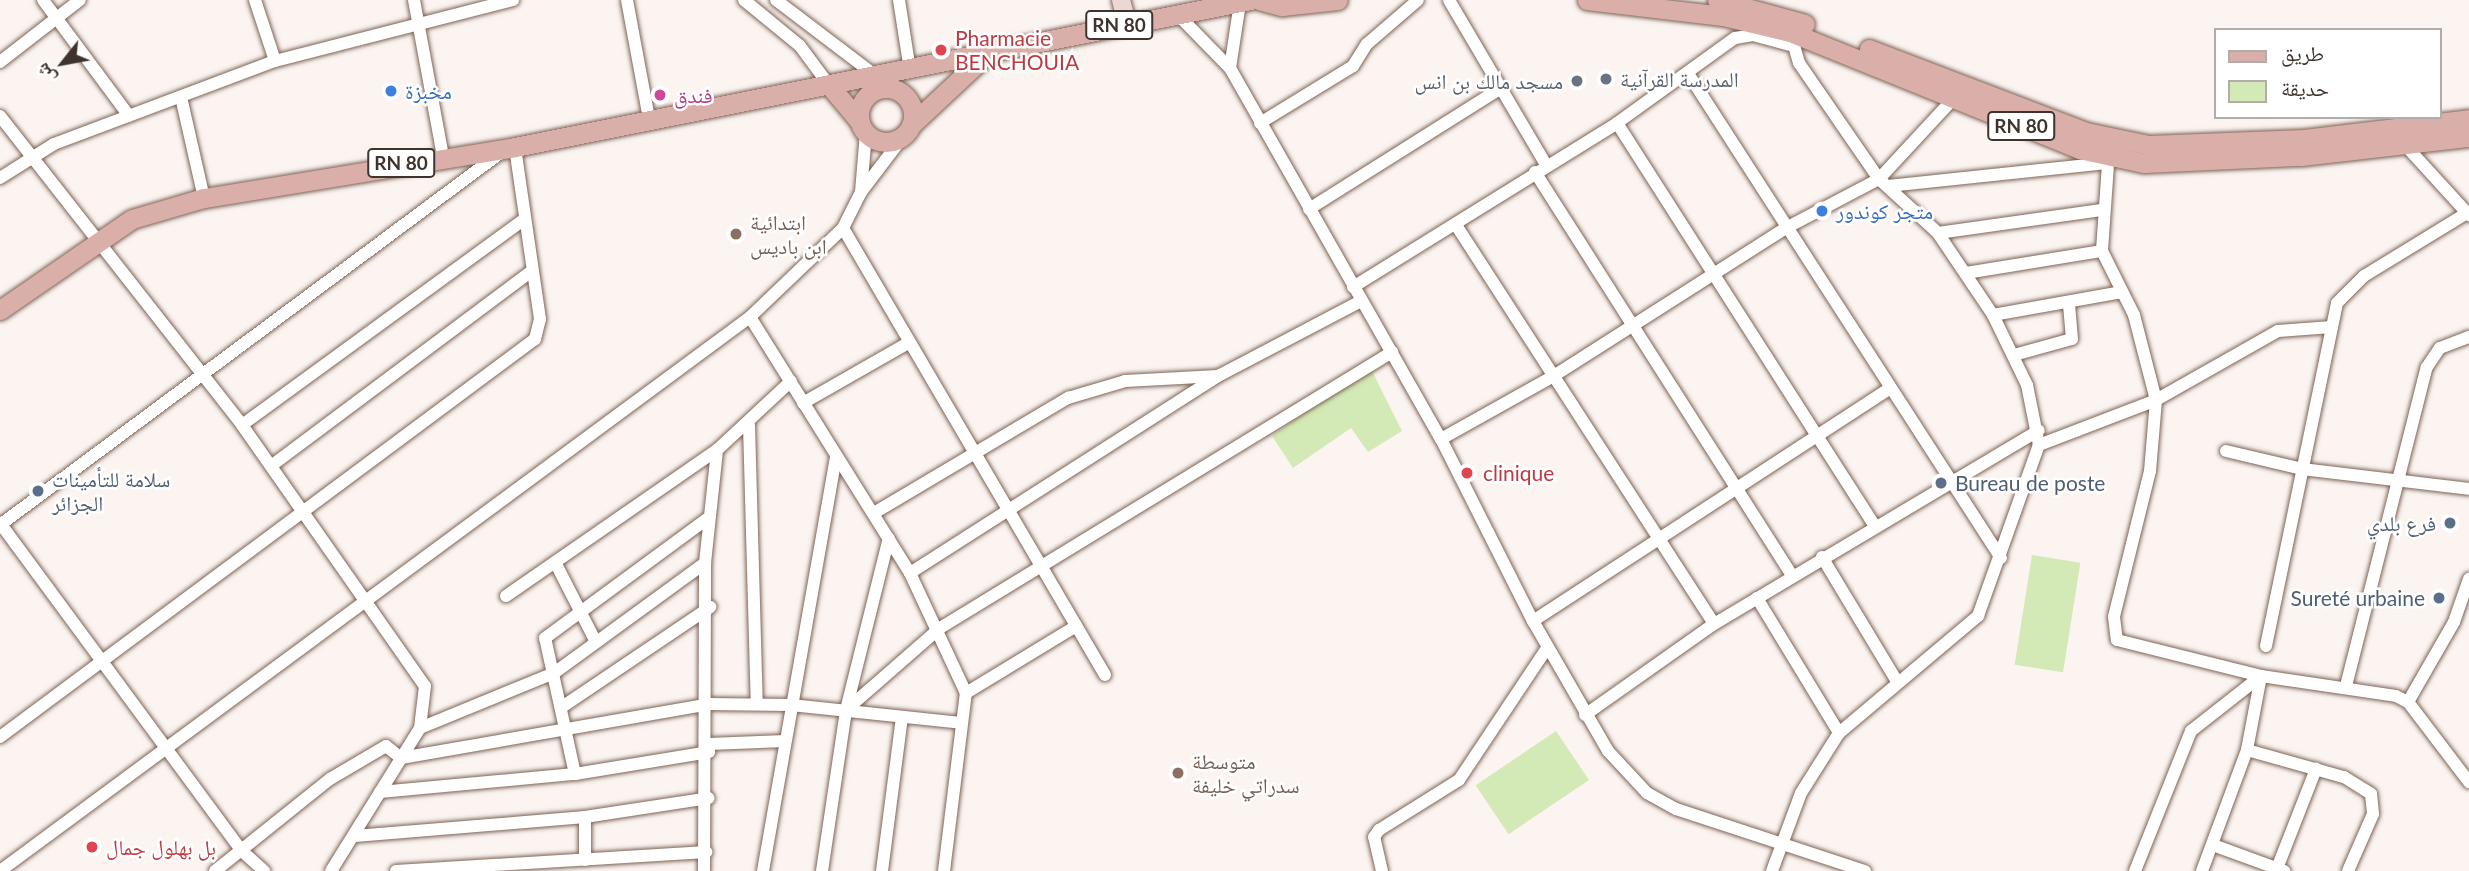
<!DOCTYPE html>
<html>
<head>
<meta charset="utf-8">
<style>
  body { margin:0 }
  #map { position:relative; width:2469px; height:871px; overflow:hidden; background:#fbf4f1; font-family:Lato,"Noto Naskh Arabic",sans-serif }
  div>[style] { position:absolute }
  .green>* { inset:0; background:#d4eab6; transform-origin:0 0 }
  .roads { filter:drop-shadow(0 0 2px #7e6355) drop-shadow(0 0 2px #7e6355) }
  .minor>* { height:12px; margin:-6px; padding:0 6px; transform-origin:6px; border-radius:6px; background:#fff }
  .secondary>* { height:18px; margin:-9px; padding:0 9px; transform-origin:9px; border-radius:9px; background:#ecd7d4 }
  .primary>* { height:19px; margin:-9.5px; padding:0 9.5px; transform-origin:9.5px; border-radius:9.5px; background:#daafa9 }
  .primary>.ring { margin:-9.5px; padding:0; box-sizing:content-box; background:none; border:19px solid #daafa9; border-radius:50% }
  .dots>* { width:19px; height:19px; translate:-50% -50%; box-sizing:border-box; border:4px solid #fff; border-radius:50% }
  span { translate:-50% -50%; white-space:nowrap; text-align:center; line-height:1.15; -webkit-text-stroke:5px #fff; paint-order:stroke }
  .shield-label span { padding:2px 5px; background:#fff; border:2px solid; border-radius:5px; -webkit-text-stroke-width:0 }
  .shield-label { font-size:19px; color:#3f332d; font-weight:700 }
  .health-label { font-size:21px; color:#be3a42 }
  .left { translate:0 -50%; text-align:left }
  .worship-label { font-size:21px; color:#5b616d }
  .right { translate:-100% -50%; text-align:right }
  .shop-label { font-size:21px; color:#366cbe }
  .hotel-label { font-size:21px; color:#b23c85 }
  .education-label { font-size:21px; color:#785e54 }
  .service-label { font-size:21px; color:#4e5e75 }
  .legend { position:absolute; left:2214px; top:28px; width:228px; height:91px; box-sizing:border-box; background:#fff; border:2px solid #b2adab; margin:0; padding:9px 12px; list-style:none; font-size:21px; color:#3f332d }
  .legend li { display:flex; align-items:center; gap:14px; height:35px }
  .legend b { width:35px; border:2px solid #b2adab }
  .north { position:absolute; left:28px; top:28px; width:70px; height:70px; -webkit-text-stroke:5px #fff; paint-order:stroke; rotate:239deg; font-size:19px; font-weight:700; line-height:28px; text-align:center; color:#3f332d }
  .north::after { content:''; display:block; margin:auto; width:24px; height:32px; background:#3f332d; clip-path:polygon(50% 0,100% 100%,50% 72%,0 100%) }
</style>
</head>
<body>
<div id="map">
  <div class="green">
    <i style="clip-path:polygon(1369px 365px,1402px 431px,1368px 452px,1351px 428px,1293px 468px,1272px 436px)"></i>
    <i style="left:2032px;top:555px;width:49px;height:111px;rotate:9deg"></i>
    <i style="left:1556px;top:731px;width:59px;height:97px;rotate:56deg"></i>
  </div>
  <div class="roads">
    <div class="minor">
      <i style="left:43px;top:0;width:144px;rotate:53.4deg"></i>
      <i style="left:255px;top:0;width:64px;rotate:71.8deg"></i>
      <i style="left:414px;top:0;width:159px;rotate:79.5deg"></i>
      <i style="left:627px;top:0;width:121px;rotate:79.5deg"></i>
      <i style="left:744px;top:0;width:72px;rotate:39.4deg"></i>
      <i style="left:800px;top:46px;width:49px;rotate:53.4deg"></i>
      <i style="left:776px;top:0;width:126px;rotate:37.2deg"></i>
      <i style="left:899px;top:0;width:71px;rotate:81.1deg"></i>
      <i style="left:1449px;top:0;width:191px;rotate:59.5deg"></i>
      <i style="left:1180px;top:17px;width:71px;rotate:45.6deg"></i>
      <i style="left:1230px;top:68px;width:66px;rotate:-81.3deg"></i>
      <i style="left:0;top:62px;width:101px;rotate:-37.8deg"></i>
      <i style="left:1230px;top:68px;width:427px;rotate:60.4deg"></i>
      <i style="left:1441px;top:439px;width:204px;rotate:63.2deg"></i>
      <i style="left:1533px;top:621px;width:150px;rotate:60deg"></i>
      <i style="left:1608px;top:751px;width:57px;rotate:47.1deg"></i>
      <i style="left:1647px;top:793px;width:33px;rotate:29deg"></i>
      <i style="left:1676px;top:809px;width:199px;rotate:18.2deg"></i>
      <i style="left:1689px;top:75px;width:575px;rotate:57.14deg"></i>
      <i style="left:181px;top:97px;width:104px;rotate:77.2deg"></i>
      <i style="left:0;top:116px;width:392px;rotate:51.9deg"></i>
      <i style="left:242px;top:425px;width:319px;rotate:55deg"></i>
      <i style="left:425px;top:686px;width:42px;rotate:96.8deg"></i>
      <i style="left:420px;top:728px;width:168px;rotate:121.9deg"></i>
      <i style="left:1260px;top:123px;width:109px;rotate:-31.5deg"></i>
      <i style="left:1353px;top:66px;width:26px;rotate:-58deg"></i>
      <i style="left:1367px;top:44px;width:67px;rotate:-40.8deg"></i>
      <i style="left:1617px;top:123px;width:477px;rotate:57.4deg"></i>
      <i style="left:2405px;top:145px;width:95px;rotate:47.6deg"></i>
      <i style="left:2109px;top:150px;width:101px;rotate:94deg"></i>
      <i style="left:2102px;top:251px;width:72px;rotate:63.4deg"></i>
      <i style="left:2134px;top:315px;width:88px;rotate:75.5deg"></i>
      <i style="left:2156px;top:400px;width:71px;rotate:94.8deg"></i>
      <i style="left:2150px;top:471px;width:150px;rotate:103.9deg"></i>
      <i style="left:2114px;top:617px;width:23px;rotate:83deg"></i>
      <i style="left:2117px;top:640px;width:148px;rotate:14deg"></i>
      <i style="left:2261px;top:676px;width:136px;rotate:8.4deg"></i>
      <i style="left:2396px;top:696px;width:13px;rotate:27deg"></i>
      <i style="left:2408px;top:702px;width:101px;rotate:52.7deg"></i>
      <i style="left:1535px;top:172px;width:479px;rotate:57.5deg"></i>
      <i style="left:0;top:178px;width:64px;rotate:-32.2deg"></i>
      <i style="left:54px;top:144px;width:236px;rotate:-20.6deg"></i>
      <i style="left:275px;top:61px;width:246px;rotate:-14.4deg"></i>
      <i style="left:1888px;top:186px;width:220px;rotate:-6deg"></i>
      <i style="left:861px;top:192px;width:59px;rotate:-85.2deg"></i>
      <i style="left:1309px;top:209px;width:223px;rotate:-32.2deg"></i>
      <i style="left:1456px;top:225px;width:475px;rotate:57.1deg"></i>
      <i style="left:843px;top:228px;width:518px;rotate:59.62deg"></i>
      <i style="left:1938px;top:233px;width:165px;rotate:-8deg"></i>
      <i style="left:1966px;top:273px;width:138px;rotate:-9.2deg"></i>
      <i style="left:1353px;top:287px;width:311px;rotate:-31.8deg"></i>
      <i style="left:1617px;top:123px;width:145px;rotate:-35.8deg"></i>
      <i style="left:1735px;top:38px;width:18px;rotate:-9deg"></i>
      <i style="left:1753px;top:35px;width:39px;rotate:15deg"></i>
      <i style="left:1993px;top:315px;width:131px;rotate:-10.1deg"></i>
      <i style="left:750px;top:317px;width:302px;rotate:58deg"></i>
      <i style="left:910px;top:573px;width:132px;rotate:65deg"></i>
      <i style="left:2014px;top:355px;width:60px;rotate:-15.4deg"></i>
      <i style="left:2072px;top:339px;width:37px;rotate:-95deg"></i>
      <i style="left:803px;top:403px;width:121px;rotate:-29.7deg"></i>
      <i style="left:242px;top:425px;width:350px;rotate:-36.1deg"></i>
      <i style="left:749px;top:425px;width:278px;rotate:88.4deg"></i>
      <i style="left:1441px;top:439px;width:127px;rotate:-29.2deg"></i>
      <i style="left:1552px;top:377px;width:277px;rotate:-32.5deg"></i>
      <i style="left:1786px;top:228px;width:105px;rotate:-27.8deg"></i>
      <i style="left:1879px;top:179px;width:109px;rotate:-47.2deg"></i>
      <i style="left:2039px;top:445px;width:125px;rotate:-21deg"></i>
      <i style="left:2156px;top:400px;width:140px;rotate:-29.5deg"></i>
      <i style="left:2278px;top:331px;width:54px;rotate:-4.2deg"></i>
      <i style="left:2226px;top:451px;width:78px;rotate:13.3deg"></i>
      <i style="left:2302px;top:469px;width:168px;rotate:6.8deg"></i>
      <i style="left:271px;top:466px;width:326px;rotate:-36.8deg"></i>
      <i style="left:874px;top:513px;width:226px;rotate:-30.7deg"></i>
      <i style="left:1068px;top:398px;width:59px;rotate:-16.6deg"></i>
      <i style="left:1125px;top:381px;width:93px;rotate:-3.1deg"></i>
      <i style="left:0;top:523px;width:408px;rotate:53.6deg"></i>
      <i style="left:242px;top:851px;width:30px;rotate:42deg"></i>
      <i style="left:0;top:525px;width:627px;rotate:-36.63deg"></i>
      <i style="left:1822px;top:557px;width:147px;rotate:58.9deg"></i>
      <i style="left:555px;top:562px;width:90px;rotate:62.9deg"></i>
      <i style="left:910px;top:573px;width:368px;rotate:-32.6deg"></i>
      <i style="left:1220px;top:375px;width:159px;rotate:-27.7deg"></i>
      <i style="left:506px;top:596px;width:257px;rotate:-34.7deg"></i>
      <i style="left:717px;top:450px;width:101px;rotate:-43deg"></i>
      <i style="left:1757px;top:598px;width:158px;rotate:58.7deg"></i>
      <i style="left:1533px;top:621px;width:425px;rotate:-33.1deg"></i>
      <i style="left:2266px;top:646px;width:350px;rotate:-78.3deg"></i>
      <i style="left:2337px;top:303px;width:38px;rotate:-45deg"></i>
      <i style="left:2364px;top:276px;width:121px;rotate:-31.5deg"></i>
      <i style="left:2346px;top:686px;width:329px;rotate:-75.8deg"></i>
      <i style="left:2427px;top:367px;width:23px;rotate:-56deg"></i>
      <i style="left:2440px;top:348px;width:31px;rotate:-21deg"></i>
      <i style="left:2408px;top:702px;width:92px;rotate:-60.1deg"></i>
      <i style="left:2454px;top:622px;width:46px;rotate:-70.8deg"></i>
      <i style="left:562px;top:707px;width:179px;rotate:-34deg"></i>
      <i style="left:846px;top:710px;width:125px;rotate:-41.1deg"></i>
      <i style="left:940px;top:628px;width:530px;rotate:-31.41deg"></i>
      <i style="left:1585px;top:715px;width:158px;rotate:-35.2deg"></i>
      <i style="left:1714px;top:624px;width:378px;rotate:-30.8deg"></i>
      <i style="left:420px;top:728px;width:145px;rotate:-22.3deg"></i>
      <i style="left:554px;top:673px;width:187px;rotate:-36.1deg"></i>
      <i style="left:0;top:737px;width:667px;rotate:-36.65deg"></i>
      <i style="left:535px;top:339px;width:21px;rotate:-76deg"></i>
      <i style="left:540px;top:319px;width:174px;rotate:-98.3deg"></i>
      <i style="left:709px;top:744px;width:76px;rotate:-2.3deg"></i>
      <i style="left:2247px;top:750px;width:101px;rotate:15.6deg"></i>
      <i style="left:2344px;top:777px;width:32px;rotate:32deg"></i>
      <i style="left:2371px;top:794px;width:20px;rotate:84deg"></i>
      <i style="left:2373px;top:814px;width:62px;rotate:113.7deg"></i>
      <i style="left:575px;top:774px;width:139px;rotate:-102.4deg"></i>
      <i style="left:545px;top:638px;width:201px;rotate:-36.3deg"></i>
      <i style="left:380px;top:792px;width:196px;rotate:-5.3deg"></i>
      <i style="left:575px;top:774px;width:136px;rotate:-9.3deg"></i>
      <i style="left:355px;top:836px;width:231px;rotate:-4.7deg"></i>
      <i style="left:585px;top:817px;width:125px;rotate:-8.7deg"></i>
      <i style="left:2213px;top:845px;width:76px;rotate:20.1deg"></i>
      <i style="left:585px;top:860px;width:43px;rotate:-90deg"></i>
      <i style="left:0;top:871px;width:932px;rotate:-36.45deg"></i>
      <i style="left:750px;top:317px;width:129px;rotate:-43.7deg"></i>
      <i style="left:843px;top:228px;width:40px;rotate:-63.4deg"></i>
      <i style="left:861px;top:192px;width:74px;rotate:-52.7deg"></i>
      <i style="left:215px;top:871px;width:147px;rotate:-38.7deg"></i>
      <i style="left:330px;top:779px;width:65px;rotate:-30.5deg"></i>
      <i style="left:386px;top:746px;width:19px;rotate:39deg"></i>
      <i style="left:401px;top:758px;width:313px;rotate:-9.9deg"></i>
      <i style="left:709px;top:704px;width:82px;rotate:0.7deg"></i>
      <i style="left:791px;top:705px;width:171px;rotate:6deg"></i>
      <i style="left:396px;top:871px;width:311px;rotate:-3.5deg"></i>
      <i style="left:704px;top:871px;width:308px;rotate:-89.8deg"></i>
      <i style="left:705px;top:563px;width:114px;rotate:-83.9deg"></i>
      <i style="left:763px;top:871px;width:419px;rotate:-80deg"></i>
      <i style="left:822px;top:871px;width:163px;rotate:-81.5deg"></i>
      <i style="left:846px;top:710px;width:177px;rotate:-76deg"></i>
      <i style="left:882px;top:871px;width:155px;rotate:-82.6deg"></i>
      <i style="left:944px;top:871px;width:179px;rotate:-83deg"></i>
      <i style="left:966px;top:693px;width:129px;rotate:-31.3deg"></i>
      <i style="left:1382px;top:871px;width:35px;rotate:-103deg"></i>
      <i style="left:1374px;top:837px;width:9px;rotate:-54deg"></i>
      <i style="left:1379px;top:830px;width:94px;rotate:-32deg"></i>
      <i style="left:1459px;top:780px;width:159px;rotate:-56.3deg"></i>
      <i style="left:1772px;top:871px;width:83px;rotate:-69.6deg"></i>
      <i style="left:1801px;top:793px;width:71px;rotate:-57.7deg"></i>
      <i style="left:1839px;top:733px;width:182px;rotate:-40.1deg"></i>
      <i style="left:1978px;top:616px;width:182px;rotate:-70.4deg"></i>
      <i style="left:2039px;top:445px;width:61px;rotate:-101.3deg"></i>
      <i style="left:2027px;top:385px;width:78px;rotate:-115.9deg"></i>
      <i style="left:1993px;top:315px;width:99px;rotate:-123.9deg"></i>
      <i style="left:1938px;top:233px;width:80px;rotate:-137.5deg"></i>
      <i style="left:1879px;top:179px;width:141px;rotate:-124.6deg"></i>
      <i style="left:1799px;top:63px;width:32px;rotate:-106deg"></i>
      <i style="left:2135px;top:871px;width:151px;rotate:-68.2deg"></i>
      <i style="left:2191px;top:731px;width:89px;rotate:-38.2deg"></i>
      <i style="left:2261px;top:676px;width:75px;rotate:100.7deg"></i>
      <i style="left:2247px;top:750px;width:129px;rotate:110.4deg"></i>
      <i style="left:2276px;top:871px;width:110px;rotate:-68.6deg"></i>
    </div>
    <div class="secondary">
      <i style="left:1121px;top:0;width:24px;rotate:75deg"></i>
    </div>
    <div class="primary">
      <i style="left:1259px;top:0;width:24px;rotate:15deg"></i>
      <i style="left:1282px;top:6px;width:56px;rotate:-6.1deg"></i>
      <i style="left:1587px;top:0;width:137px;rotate:6.7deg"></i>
      <i style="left:1723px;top:16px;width:69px;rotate:13.4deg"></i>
      <i style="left:1790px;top:32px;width:312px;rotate:22deg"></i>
      <i style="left:2079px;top:149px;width:66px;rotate:12.2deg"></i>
      <i style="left:2144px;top:163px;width:157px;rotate:-2.6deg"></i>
      <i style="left:2301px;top:156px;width:169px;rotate:-6.5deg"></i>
      <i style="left:1717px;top:0;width:91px;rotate:15.3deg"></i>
      <i style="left:1869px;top:49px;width:232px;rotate:20.9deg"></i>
      <i style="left:2086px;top:132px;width:64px;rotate:11.7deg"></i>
      <i style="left:2149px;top:145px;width:155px;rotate:-2.2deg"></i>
      <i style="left:2304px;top:139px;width:166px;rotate:-6.9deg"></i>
      <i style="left:829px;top:85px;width:48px;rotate:50deg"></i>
      <i class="ring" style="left:859px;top:88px;width:35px;height:35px"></i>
      <i style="left:911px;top:125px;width:104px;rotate:-43.1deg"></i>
      <i style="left:0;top:310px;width:160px;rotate:-34.6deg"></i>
      <i style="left:132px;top:219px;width:75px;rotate:-16.3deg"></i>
      <i style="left:204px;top:198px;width:315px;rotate:-9.3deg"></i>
      <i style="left:515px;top:147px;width:750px;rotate:-11.31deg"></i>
    </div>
  </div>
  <div class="dots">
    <i style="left:941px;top:50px;background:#e0444e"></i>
    <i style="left:1606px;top:79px;background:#6b7280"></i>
    <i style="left:1577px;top:81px;background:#6b7280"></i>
    <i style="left:391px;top:91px;background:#3f7fe0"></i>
    <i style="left:660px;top:95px;background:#d1479c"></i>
    <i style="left:1822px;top:211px;background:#3f7fe0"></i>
    <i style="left:736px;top:234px;background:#8d6e63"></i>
    <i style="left:1467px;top:473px;background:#e0444e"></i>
    <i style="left:1941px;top:483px;background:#5c6f8a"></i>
    <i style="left:38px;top:491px;background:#5c6f8a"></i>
    <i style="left:2450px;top:523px;background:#5c6f8a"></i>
    <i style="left:2439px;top:598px;background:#5c6f8a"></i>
    <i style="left:1178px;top:773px;background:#8d6e63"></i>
    <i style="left:92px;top:847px;background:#e0444e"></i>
  </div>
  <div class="shield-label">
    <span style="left:1119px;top:25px">RN 80</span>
    <span style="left:2021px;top:126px">RN 80</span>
    <span style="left:401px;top:163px">RN 80</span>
  </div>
  <div class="health-label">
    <span class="left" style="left:955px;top:50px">Pharmacie<br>BENCHOUIA</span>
    <span class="left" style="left:1483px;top:473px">clinique</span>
    <span class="left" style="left:106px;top:847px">بل بهلول جمال</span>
  </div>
  <div class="worship-label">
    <span class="left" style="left:1620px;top:79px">المدرسة القرآنية</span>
    <span class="right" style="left:1563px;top:81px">مسجد مالك بن انس</span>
  </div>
  <div class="shop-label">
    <span class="left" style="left:405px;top:91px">مخبزة</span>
    <span class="left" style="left:1836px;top:211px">متجر كوندور</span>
  </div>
  <div class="hotel-label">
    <span class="left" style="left:674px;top:95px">فندق</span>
  </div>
  <div class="education-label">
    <span class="left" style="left:750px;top:234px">ابتدائية<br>ابن باديس</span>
    <span class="left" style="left:1192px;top:773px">متوسطة<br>سدراتي خليفة</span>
  </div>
  <div class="service-label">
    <span class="left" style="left:52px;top:491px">سلامة للتأمينات<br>الجزائر</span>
    <span class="left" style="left:1955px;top:483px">Bureau de poste</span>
    <span class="right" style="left:2436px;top:523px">فرع بلدي</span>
    <span class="right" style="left:2425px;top:598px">Sureté urbaine</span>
  </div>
  <ul class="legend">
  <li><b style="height:9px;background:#daafa9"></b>طريق</li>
  <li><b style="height:19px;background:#d4eab6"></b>حديقة</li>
  </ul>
  <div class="north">ش</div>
</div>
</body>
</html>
